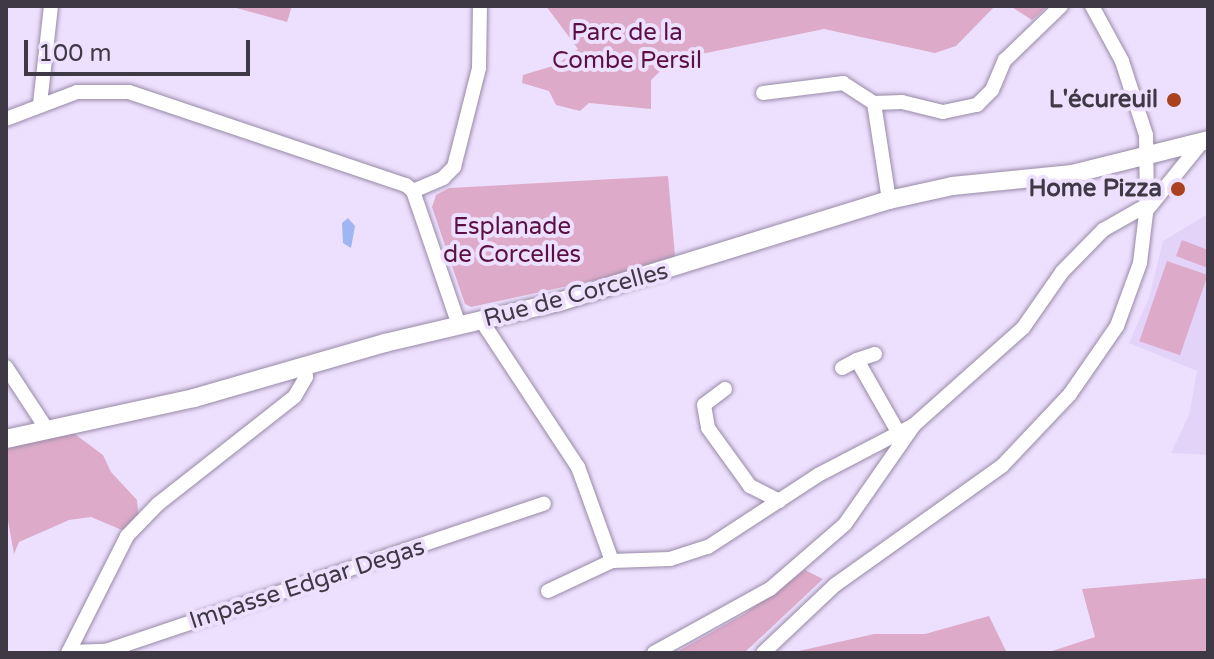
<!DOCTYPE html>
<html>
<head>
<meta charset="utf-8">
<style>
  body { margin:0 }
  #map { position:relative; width:1214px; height:659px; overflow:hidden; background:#ede0fe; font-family:"Varela Round",sans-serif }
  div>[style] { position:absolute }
  .built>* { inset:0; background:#e4d3f8 }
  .green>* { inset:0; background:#ddabc9; transform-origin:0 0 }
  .water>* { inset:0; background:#a0b6f3 }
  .roads { filter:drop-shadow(0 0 2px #978aa6) drop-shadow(0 0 2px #978aa6) }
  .minor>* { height:14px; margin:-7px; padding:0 7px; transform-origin:7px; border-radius:7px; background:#fff }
  .major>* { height:18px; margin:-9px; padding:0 9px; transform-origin:9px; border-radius:9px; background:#fff }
  .dots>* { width:22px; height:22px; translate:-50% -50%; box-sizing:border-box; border:4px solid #ede0fe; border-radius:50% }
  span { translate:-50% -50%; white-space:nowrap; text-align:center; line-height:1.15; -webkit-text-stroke:8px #ede0fe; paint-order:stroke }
  .park-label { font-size:24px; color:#5b1045 }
  .poi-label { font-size:24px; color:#3f3945; font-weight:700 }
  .right { translate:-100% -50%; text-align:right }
  .street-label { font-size:24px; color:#3f3945 }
  .frame { position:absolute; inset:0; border:8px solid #3f3945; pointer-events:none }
  .scale { position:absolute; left:24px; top:40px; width:226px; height:36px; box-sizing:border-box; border:4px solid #3f3945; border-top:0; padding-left:10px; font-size:24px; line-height:28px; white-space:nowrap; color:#3f3945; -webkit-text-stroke:6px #ede0fe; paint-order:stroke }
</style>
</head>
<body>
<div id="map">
  <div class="built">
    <i style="clip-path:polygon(1208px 214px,1208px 455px,1171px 453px,1189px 415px,1197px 371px,1129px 343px,1149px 298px,1163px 241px)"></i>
  </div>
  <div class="green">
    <i style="clip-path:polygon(182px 6px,292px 6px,287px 22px,233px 7px)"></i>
    <i style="clip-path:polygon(546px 6px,995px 6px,956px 46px,935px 53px,824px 29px,672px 60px,651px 80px,651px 109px,589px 103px,580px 111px,556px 105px,549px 91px,522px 83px,523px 75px,556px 65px,578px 49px)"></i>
    <i style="clip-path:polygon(1010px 6px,1048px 6px,1032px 20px)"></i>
    <i style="clip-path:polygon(668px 176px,675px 256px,600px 279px,471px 307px,465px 304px,432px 207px,436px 195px,449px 188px)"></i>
    <i style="clip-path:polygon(1182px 240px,1208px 250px,1208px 268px,1176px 256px)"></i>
    <i style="left:1167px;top:261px;width:43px;height:85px;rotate:19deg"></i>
    <i style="clip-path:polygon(72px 432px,103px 455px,111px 472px,137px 500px,139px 522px,134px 529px,122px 530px,91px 517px,69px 520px,19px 542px,14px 554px,6px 510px,6px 449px)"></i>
    <i style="clip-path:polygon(805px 570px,823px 579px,744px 653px,675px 653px,744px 614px)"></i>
    <i style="clip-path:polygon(1208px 578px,1208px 653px,1046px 653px,1095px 637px,1082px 589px)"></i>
    <i style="clip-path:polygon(989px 616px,1007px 653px,790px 653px,874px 634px,925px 634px)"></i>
  </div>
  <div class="water">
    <i style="clip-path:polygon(348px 218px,355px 226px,351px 248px,343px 243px,342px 223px)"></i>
  </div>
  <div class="roads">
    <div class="minor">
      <i style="left:763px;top:93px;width:81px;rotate:-7.1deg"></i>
      <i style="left:843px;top:83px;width:37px;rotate:33deg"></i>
      <i style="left:40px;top:104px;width:99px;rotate:-83.6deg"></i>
      <i style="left:6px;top:119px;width:76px;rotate:-20.8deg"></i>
      <i style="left:77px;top:92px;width:52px"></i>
      <i style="left:129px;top:92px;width:292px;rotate:18.6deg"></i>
      <i style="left:406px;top:185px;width:9px;rotate:41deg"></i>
      <i style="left:413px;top:191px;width:142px;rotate:71.1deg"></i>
      <i style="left:413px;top:191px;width:33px;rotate:-23deg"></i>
      <i style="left:443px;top:178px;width:16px;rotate:-45deg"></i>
      <i style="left:454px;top:167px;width:102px;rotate:-75.8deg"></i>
      <i style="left:479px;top:68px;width:62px;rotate:-89.1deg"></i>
      <i style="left:889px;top:200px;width:98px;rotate:-98.8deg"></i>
      <i style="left:874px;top:103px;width:28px;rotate:-2deg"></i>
      <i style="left:902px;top:102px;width:42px;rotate:13.7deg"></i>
      <i style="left:943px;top:112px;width:35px;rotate:-12deg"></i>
      <i style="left:977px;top:105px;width:21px;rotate:-45deg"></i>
      <i style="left:992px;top:90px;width:33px;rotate:-67deg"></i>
      <i style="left:1005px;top:60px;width:78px;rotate:-44deg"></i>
      <i style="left:1147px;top:210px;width:87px;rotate:-51deg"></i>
      <i style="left:481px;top:320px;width:176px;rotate:56.6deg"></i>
      <i style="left:578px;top:467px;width:100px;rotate:70.1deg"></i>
      <i style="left:612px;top:561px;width:58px;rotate:-2deg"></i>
      <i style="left:670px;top:559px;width:40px;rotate:-18deg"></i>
      <i style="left:708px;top:547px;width:131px;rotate:-33.2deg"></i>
      <i style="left:818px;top:475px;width:108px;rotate:-27.5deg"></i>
      <i style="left:875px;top:354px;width:19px;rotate:162deg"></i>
      <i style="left:857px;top:360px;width:81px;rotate:60.3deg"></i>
      <i style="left:6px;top:367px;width:73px;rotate:56.7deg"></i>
      <i style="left:842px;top:368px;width:17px;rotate:-28deg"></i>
      <i style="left:725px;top:389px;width:26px;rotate:143deg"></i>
      <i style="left:704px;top:405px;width:23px;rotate:80deg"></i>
      <i style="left:708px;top:428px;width:72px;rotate:54.1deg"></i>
      <i style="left:750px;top:486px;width:33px;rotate:27deg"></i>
      <i style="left:548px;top:591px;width:71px;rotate:-25.1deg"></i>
      <i style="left:69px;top:652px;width:37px;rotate:-2deg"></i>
      <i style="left:106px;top:651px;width:462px;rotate:-18.6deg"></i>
      <i style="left:68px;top:653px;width:131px;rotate:-63.2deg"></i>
      <i style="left:127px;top:536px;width:45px;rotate:-45.9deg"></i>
      <i style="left:158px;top:504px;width:174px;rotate:-38.2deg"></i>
      <i style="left:295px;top:396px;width:22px;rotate:-60deg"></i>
      <i style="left:306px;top:377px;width:12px;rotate:-95deg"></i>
      <i style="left:654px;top:653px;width:132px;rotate:-28.9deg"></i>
      <i style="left:770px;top:589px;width:99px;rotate:-40.9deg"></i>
      <i style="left:845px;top:524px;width:121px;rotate:-55.1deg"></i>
      <i style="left:914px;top:425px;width:146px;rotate:-41.7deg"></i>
      <i style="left:1023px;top:328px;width:68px;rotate:-55.1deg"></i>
      <i style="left:1062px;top:272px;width:59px;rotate:-45.7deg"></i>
      <i style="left:1103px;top:230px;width:51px;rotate:-29.6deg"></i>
      <i style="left:763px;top:653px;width:99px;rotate:-43.4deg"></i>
      <i style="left:835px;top:585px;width:205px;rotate:-35.5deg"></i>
      <i style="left:1002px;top:466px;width:99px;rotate:-46.6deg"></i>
      <i style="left:1070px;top:394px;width:83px;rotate:-55.3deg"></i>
      <i style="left:1117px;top:326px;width:67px;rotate:-69.9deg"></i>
      <i style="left:1140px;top:263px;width:58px;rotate:-83.1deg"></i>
      <i style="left:1147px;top:205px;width:70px;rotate:-90.8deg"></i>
      <i style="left:1146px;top:135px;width:78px;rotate:-108deg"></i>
      <i style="left:1122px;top:61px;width:63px;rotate:-118.6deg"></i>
    </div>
    <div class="major">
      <i style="left:6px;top:439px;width:192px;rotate:-12.3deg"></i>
      <i style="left:194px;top:398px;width:199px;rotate:-16.1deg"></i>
      <i style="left:385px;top:343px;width:179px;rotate:-13.3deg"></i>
      <i style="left:559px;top:302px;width:345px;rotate:-17.2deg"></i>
      <i style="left:889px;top:200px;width:65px;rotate:-12.5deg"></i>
      <i style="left:952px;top:186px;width:121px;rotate:-5.7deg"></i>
      <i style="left:1072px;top:174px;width:140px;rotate:-14deg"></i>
    </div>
  </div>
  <div class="dots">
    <i style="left:1174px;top:100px;background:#aa421f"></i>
    <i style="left:1178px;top:189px;background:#aa421f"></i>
  </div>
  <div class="park-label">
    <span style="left:627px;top:47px">Parc de la<br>Combe Persil</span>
    <span style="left:512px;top:241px">Esplanade<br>de Corcelles</span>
  </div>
  <div class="poi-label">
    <span class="right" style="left:1158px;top:100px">L'écureuil</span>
    <span class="right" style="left:1162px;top:189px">Home Pizza</span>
  </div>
  <div class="street-label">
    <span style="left:576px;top:295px;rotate:-15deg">Rue de Corcelles</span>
    <span style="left:307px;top:584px;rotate:-18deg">Impasse Edgar Degas</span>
  </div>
  <div class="frame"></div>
  <div class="scale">100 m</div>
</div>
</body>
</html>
